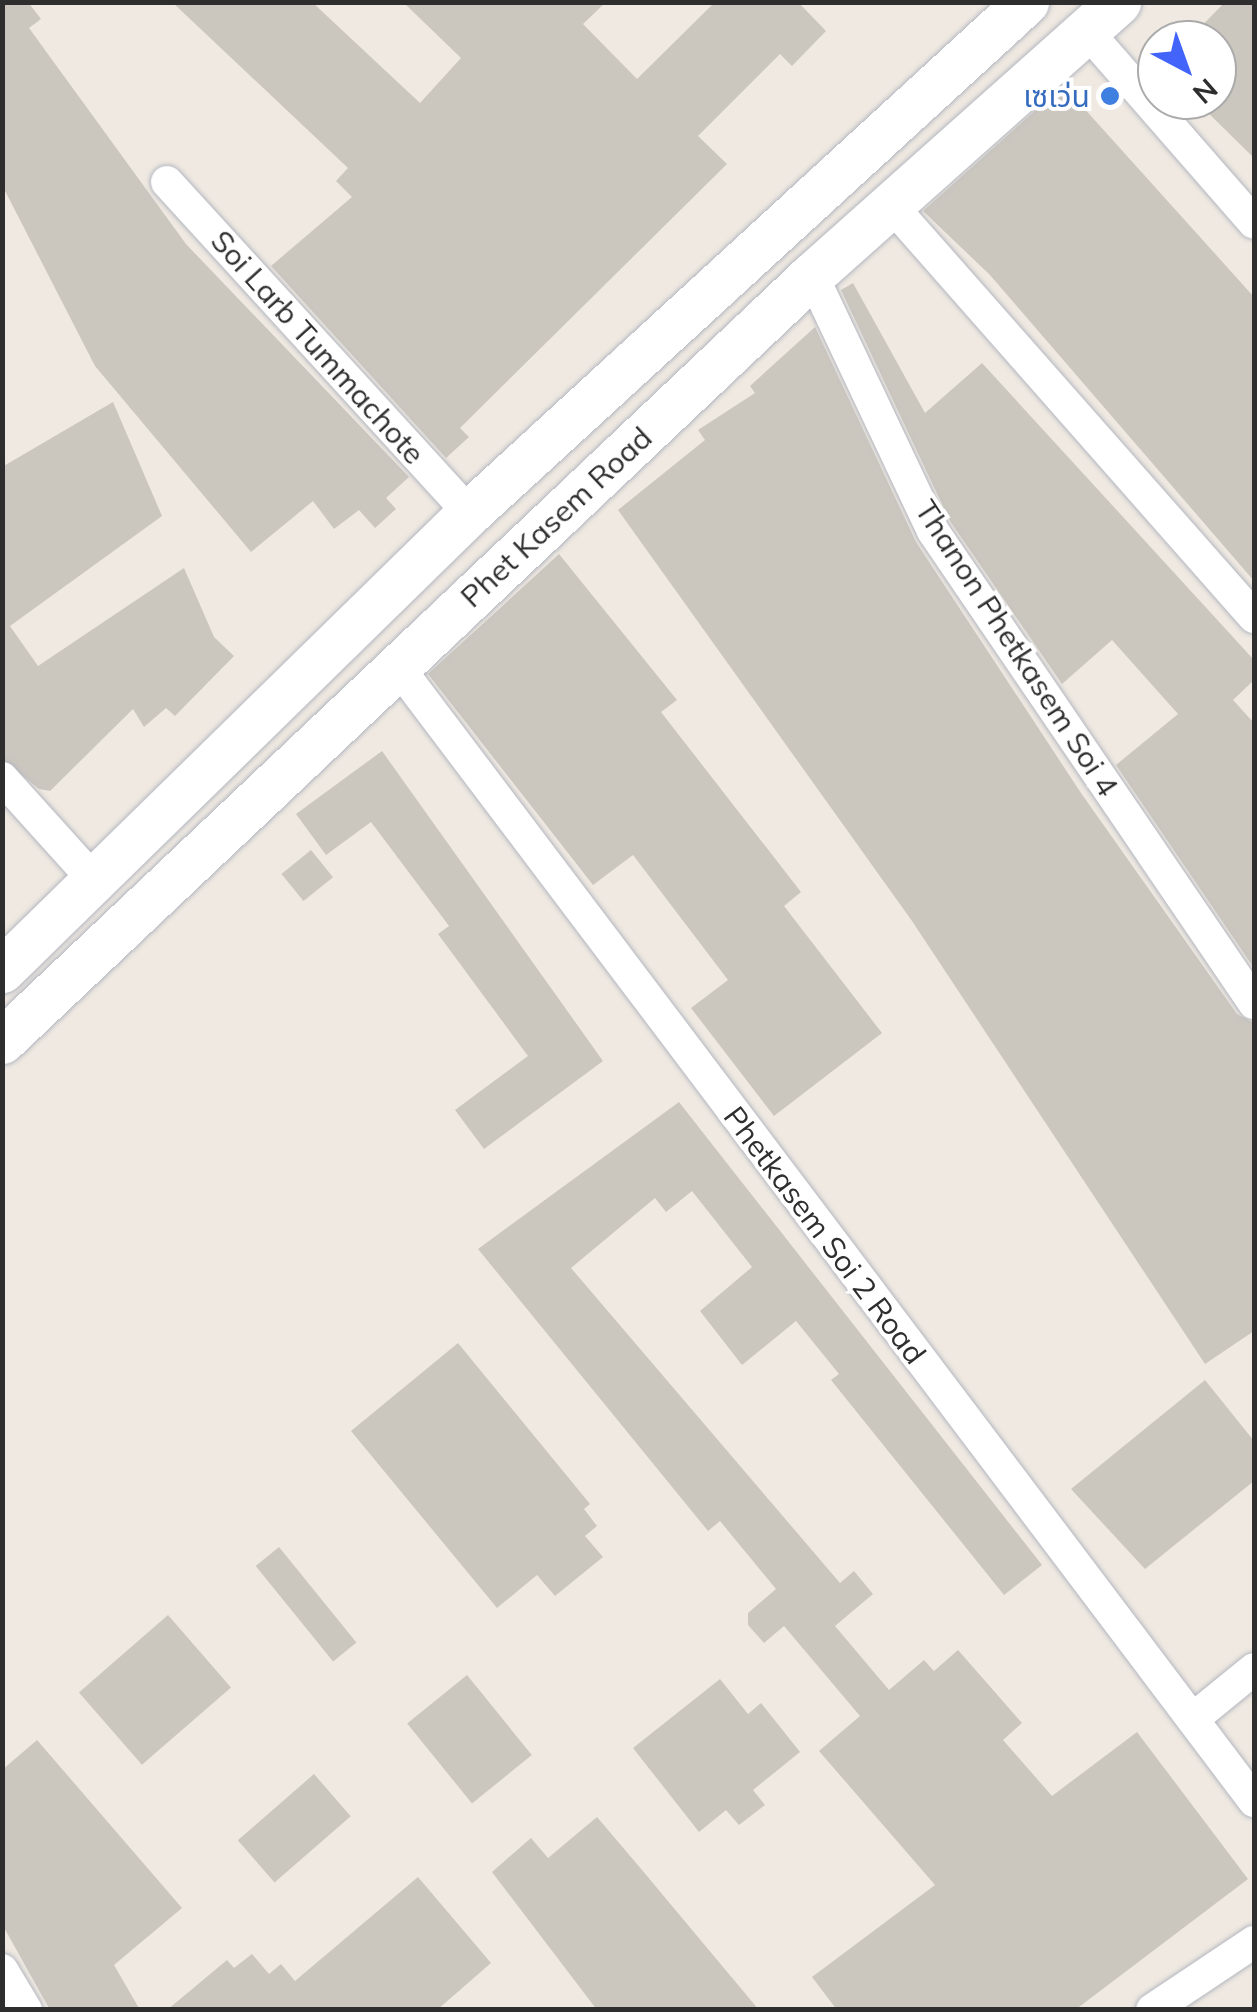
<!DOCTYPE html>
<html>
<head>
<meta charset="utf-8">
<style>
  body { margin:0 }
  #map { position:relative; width:1257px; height:2012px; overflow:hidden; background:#efe9e1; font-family:Mulish,"Noto Sans Thai",sans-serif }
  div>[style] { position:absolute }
  .building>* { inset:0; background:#cbc7bf; transform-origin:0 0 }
  .roads { filter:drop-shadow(0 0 2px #b4b7c1) drop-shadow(0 0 2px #b4b7c1) }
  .street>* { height:32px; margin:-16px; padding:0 16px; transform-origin:16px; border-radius:16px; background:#fff }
  .secondary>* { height:45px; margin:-22.5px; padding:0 22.5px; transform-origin:22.5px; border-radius:22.5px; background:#fff }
  .dots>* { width:28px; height:28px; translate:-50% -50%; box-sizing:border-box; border:5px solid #fff; border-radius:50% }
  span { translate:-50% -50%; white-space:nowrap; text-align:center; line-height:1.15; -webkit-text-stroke:8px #fff; paint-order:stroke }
  .shop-label { font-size:30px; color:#366cbe }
  .right { translate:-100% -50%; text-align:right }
  .street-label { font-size:30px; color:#2e2e2e }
  .frame { position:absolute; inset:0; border:5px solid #2e2e2e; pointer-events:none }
  .north { position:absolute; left:1137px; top:20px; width:100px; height:100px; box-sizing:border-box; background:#fff; border:2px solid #ababab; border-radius:50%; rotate:139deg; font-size:28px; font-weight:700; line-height:40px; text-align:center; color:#2e2e2e }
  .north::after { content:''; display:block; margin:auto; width:35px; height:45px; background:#4264fb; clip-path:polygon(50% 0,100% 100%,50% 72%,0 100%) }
</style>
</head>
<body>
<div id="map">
  <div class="building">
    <i style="clip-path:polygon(2px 2px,28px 2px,41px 19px,29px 28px,186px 244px,409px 477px,386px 498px,396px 509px,375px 528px,359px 510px,334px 529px,313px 501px,251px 552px,95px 366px,2px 185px)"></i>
    <i style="clip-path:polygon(172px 2px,312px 2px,420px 103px,461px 58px,403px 2px,606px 2px,583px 24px,637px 79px,715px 2px,798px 2px,826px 31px,792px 66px,780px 54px,698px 136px,727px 164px,460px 428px,469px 437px,446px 458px,271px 266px,352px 197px,336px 181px,348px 168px)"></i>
    <i style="clip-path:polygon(1225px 2px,1254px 2px,1254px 158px,1195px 100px,1217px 100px,1217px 40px,1188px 40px)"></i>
    <i style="clip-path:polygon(1056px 92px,1073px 96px,1254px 297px,1254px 581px,990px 275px,923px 211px)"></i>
    <i style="clip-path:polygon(853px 283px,925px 413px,982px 363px,1254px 660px,1254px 680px,1233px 700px,1254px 723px,1254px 968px,1116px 765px,1178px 714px,1112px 640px,1062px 684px,950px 521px,841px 290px)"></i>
    <i style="clip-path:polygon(815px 327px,916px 542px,1081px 793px,1237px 1014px,1254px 1023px,1254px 1331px,1205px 1364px,912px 921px,618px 510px,705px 440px,698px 430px,755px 393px,750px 386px)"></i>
    <i style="clip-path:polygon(113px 402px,162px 516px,10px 626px,38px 666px,184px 568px,214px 637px,234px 656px,175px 716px,166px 708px,144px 727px,133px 709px,50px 791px,39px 789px,2px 759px,2px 467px)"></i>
    <i style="clip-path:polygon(559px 554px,677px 700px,661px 712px,801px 892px,784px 906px,882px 1033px,774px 1116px,691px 1008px,728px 980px,633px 855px,593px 885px,428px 674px)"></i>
    <i style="clip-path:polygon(382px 751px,603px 1061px,484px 1149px,455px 1110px,528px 1056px,438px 934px,449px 926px,371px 822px,326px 855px,296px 814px)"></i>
    <i style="left:311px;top:850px;width:35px;height:38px;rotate:51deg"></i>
    <i style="clip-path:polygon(679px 1102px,1042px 1565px,1004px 1595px,831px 1380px,839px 1374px,796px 1321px,742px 1365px,700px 1311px,752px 1267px,692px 1191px,666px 1212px,655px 1198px,571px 1268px,840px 1583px,854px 1571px,873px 1594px,835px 1626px,889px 1690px,924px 1660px,934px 1671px,958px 1650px,1022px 1723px,1003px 1740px,1052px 1796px,1137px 1732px,1248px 1879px,1075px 2010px,837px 2010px,812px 1977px,935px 1885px,819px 1751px,860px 1716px,784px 1626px,764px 1643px,748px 1625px,748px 1613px,776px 1589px,720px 1521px,708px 1531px,478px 1249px)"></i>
    <i style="clip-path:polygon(458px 1343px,590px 1504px,584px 1509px,597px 1526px,585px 1536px,603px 1557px,555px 1596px,537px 1575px,497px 1608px,351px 1431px)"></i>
    <i style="clip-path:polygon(1205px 1380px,1254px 1441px,1254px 1481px,1145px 1569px,1071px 1489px)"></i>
    <i style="left:279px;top:1547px;width:123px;height:30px;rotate:51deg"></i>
    <i style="left:168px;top:1615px;width:96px;height:118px;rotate:49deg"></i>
    <i style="left:467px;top:1675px;width:103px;height:77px;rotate:51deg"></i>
    <i style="clip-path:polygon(720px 1679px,748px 1714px,761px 1703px,800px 1752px,753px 1790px,765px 1805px,739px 1825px,726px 1810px,699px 1832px,633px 1748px)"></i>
    <i style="clip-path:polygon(37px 1740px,182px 1908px,114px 1965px,140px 2010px,50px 2010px,2px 1924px,2px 1770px)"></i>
    <i style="left:314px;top:1774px;width:56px;height:101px;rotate:49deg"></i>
    <i style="clip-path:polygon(597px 1817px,642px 1870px,759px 2010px,597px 2010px,492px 1872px,531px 1838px,548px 1858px)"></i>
    <i style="clip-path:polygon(418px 1877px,491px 1963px,437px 2010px,167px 2010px,227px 1960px,234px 1968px,252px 1954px,269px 1974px,281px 1964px,295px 1981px)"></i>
  </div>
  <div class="roads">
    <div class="street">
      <i style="left:1085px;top:29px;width:257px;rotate:48.9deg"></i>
      <i style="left:167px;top:182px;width:448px;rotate:47.6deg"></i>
      <i style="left:891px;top:205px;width:549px;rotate:48.62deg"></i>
      <i style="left:812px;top:275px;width:283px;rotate:64.7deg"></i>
      <i style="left:933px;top:531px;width:571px;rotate:55.78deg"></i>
      <i style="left:398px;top:667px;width:1421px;rotate:52.95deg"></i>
      <i style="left:2px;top:778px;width:135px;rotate:48deg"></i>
      <i style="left:1194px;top:1718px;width:77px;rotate:-39.2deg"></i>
      <i style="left:2px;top:1970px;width:47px;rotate:59deg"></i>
      <i style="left:1152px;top:2010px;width:123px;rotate:-33.7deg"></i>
    </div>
    <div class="secondary">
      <i style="left:2px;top:970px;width:653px;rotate:-44.38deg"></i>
      <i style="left:469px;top:513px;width:756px;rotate:-42.53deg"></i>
      <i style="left:2px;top:1041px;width:1115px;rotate:-43.4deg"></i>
      <i style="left:812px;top:275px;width:410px;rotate:-41.7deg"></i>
    </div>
  </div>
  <div class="dots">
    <i style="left:1110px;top:96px;background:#3f7fe0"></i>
  </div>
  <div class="shop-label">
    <span class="right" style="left:1090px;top:96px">เซเว่น</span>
  </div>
  <div class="street-label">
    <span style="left:318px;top:347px;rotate:48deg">Soi Larb Tummachote</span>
    <span style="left:556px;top:517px;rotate:-43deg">Phet Kasem Road</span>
    <span style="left:1017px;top:648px;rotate:57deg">Thanon Phetkasem Soi 4</span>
    <span style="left:825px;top:1235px;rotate:53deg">Phetkasem Soi 2 Road</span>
  </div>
  <div class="frame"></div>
  <div class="north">N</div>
</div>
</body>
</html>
